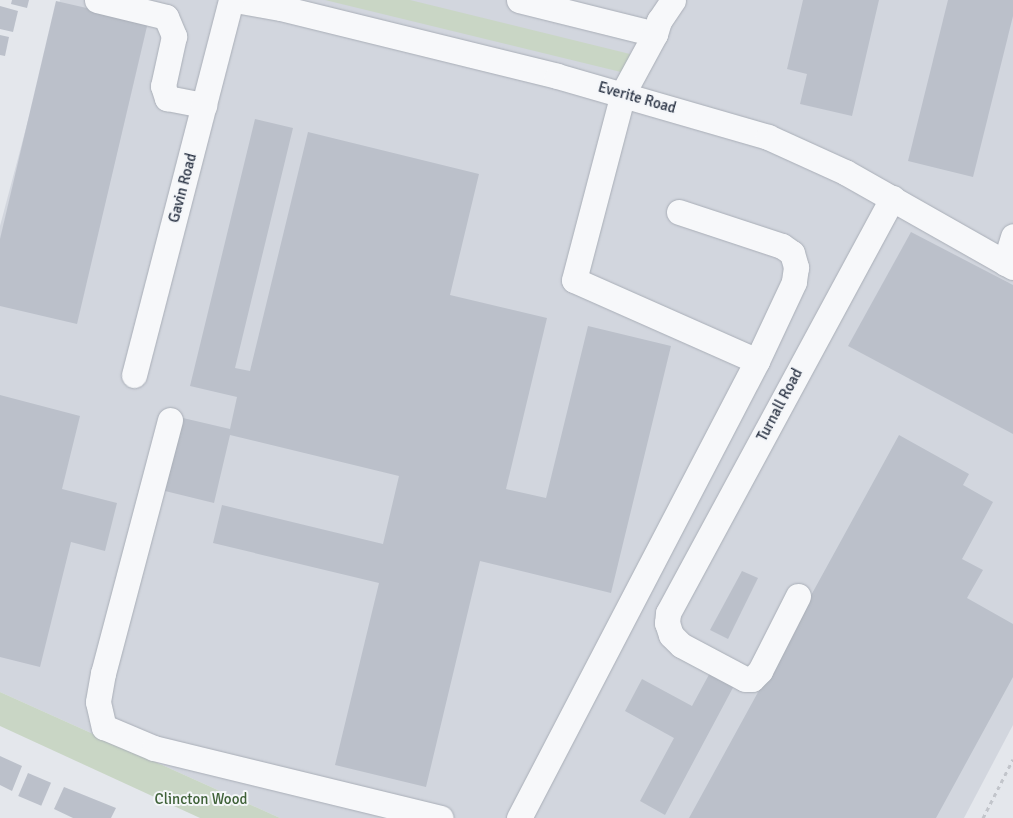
<!DOCTYPE html>
<html>
<head>
<meta charset="utf-8">
<style>
  body { margin:0 }
  #map { position:relative; width:1013px; height:818px; overflow:hidden; background:#e4e7ec; font-family:Signika,sans-serif }
  div>[style] { position:absolute }
  .built>* { inset:0; background:#d2d6de }
  .green>* { inset:0; background:#c9d6c5 }
  .building>* { inset:0; background:#bbc0ca; transform-origin:0 0 }
  .path>* { height:3px; margin-top:-1.5px; transform-origin:0; background:repeating-linear-gradient(90deg,#c2c5cb 0 4px,transparent 0 8px) }
  .roads { filter:drop-shadow(0 0 1px #a9aeb7) drop-shadow(0 0 1px #a9aeb7) }
  .minor>* { height:25px; margin:-12.5px; padding:0 12.5px; transform-origin:12.5px; border-radius:12.5px; background:#f7f8fa }
  span { translate:-50% -50%; white-space:nowrap; text-align:center; line-height:1.15; -webkit-text-stroke:4px #f4f6f9; paint-order:stroke }
  .street-label { font-size:15px; color:#2b3445 }
  .park-label { font-size:15px; color:#3f6138 }
</style>
</head>
<body>
<div id="map">
  <div class="built">
    <i style="clip-path:polygon(60px 0,1013px 0,1013px 725px,964px 818px,280px 818px,0 692px,0 226px)"></i>
  </div>
  <div class="green">
    <i style="clip-path:polygon(325px 0,410px 0,630px 54px,625px 73px)"></i>
    <i style="clip-path:polygon(0 692px,280px 818px,200px 818px,0 726px)"></i>
  </div>
  <div class="building">
    <i style="clip-path:polygon(12px 0,29px 0,27px 8px,11px 4px)"></i>
    <i style="clip-path:polygon(803px 0,879px 0,852px 116px,800px 104px,807px 74px,787px 69px)"></i>
    <i style="clip-path:polygon(948px 0,1013px 0,1013px 16px,973px 177px,908px 161px)"></i>
    <i style="clip-path:polygon(56px 1px,148px 22px,77px 324px,0 306px,0 239px)"></i>
    <i style="clip-path:polygon(0 6px,18px 11px,13px 32px,0 29px)"></i>
    <i style="clip-path:polygon(0 35px,9px 37px,5px 56px,0 55px)"></i>
    <i style="clip-path:polygon(255px 119px,293px 128px,235px 368px,250px 371px,308px 132px,479px 174px,450px 295px,547px 318px,506px 489px,546px 498px,588px 326px,671px 346px,611px 593px,480px 561px,426px 787px,335px 765px,379px 583px,213px 543px,222px 505px,383px 544px,399px 476px,230px 435px,214px 503px,165px 491px,183px 418px,230px 429px,237px 397px,190px 386px)"></i>
    <i style="clip-path:polygon(911px 232px,1013px 285px,1013px 434px,848px 346px)"></i>
    <i style="clip-path:polygon(0 395px,80px 416px,62px 489px,117px 503px,105px 551px,71px 542px,40px 667px,0 657px)"></i>
    <i style="clip-path:polygon(899px 435px,969px 474px,963px 485px,993px 502px,962px 559px,983px 570px,967px 598px,1013px 624px,1013px 677px,936px 818px,689px 818px)"></i>
    <i style="clip-path:polygon(742px 571px,758px 578px,728px 639px,710px 630px)"></i>
    <i style="clip-path:polygon(712px 669px,736px 682px,665px 815px,640px 801px,674px 738px,625px 711px,642px 679px,692px 706px)"></i>
    <i style="clip-path:polygon(0 756px,22px 766px,12px 791px,0 785px)"></i>
    <i style="left:28px;top:773px;width:25px;height:25px;rotate:23deg"></i>
    <i style="clip-path:polygon(64px 787px,116px 808px,111px 818px,73px 818px,54px 809px)"></i>
  </div>
  <div class="path">
    <i style="left:983px;top:818px;width:66px;rotate:-63deg"></i>
  </div>
  <div class="roads">
    <div class="minor">
      <i style="left:97px;top:0;width:71px;rotate:13.8deg"></i>
      <i style="left:166px;top:17px;width:21px;rotate:67deg"></i>
      <i style="left:174px;top:36px;width:51px;rotate:102.4deg"></i>
      <i style="left:163px;top:86px;width:13px;rotate:72deg"></i>
      <i style="left:167px;top:98px;width:38px;rotate:11deg"></i>
      <i style="left:235px;top:0;width:47px;rotate:9.9deg"></i>
      <i style="left:281px;top:8px;width:284px;rotate:13.8deg"></i>
      <i style="left:557px;top:76px;width:220px;rotate:16.1deg"></i>
      <i style="left:768px;top:137px;width:85px;rotate:24.4deg"></i>
      <i style="left:845px;top:172px;width:193px;rotate:29.5deg"></i>
      <i style="left:519px;top:0;width:140px;rotate:14deg"></i>
      <i style="left:679px;top:212px;width:108px;rotate:18.3deg"></i>
      <i style="left:782px;top:246px;width:12px;rotate:35deg"></i>
      <i style="left:792px;top:253px;width:15px;rotate:74deg"></i>
      <i style="left:796px;top:267px;width:15px;rotate:98deg"></i>
      <i style="left:794px;top:282px;width:87px;rotate:115.1deg"></i>
      <i style="left:1005px;top:263px;width:28px;rotate:-73deg"></i>
      <i style="left:134px;top:375px;width:387px;rotate:-75.5deg"></i>
      <i style="left:170px;top:420px;width:262px;rotate:104.8deg"></i>
      <i style="left:103px;top:673px;width:29px;rotate:100deg"></i>
      <i style="left:98px;top:702px;width:26px;rotate:77deg"></i>
      <i style="left:104px;top:727px;width:54px;rotate:22.8deg"></i>
      <i style="left:154px;top:748px;width:295px;rotate:13.7deg"></i>
      <i style="left:798px;top:596px;width:84px;rotate:116.9deg"></i>
      <i style="left:760px;top:671px;width:11px;rotate:135deg"></i>
      <i style="left:752px;top:679px;width:7px;rotate:180deg"></i>
      <i style="left:745px;top:679px;width:72px;rotate:-152deg"></i>
      <i style="left:681px;top:645px;width:14px;rotate:-135deg"></i>
      <i style="left:671px;top:635px;width:13px;rotate:-108deg"></i>
      <i style="left:667px;top:623px;width:10px;rotate:-84deg"></i>
      <i style="left:668px;top:613px;width:472px;rotate:-61.6deg"></i>
      <i style="left:519px;top:818px;width:515px;rotate:-62.49deg"></i>
      <i style="left:757px;top:361px;width:200px;rotate:-156.1deg"></i>
      <i style="left:574px;top:280px;width:193px;rotate:-75.3deg"></i>
      <i style="left:623px;top:93px;width:67px;rotate:-61.5deg"></i>
      <i style="left:655px;top:34px;width:14px;rotate:-73deg"></i>
      <i style="left:659px;top:21px;width:25px;rotate:-56deg"></i>
    </div>
  </div>
  <div class="street-label">
    <span style="left:637px;top:98px;rotate:16deg">Everite Road</span>
    <span style="left:183px;top:188px;rotate:-75deg">Gavin Road</span>
    <span style="left:780px;top:405px;rotate:-62deg">Turnall Road</span>
  </div>
  <div class="park-label">
    <span style="left:201px;top:800px">Clincton Wood</span>
  </div>
</div>
</body>
</html>
